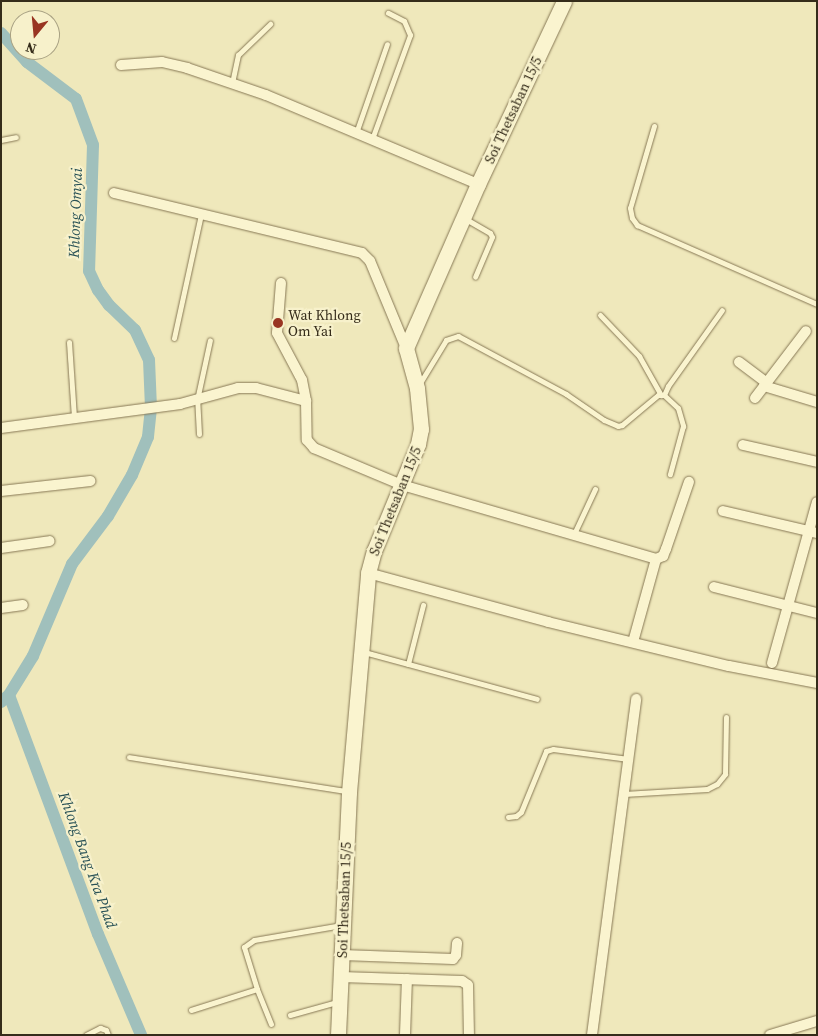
<!DOCTYPE html>
<html>
<head>
<meta charset="utf-8">
<style>
  body { margin:0 }
  #map { position:relative; width:818px; height:1036px; overflow:hidden; background:#efe8bb; font-family:"Source Serif 4",serif }
  div>[style] { position:absolute }
  .canal>* { height:12px; margin:-6px; padding:0 6px; transform-origin:6px; border-radius:6px; background:#a0c0bc }
  .roads { filter:drop-shadow(0 0 1px #877855) drop-shadow(0 0 1px #877855) }
  .lane>* { height:5px; margin:-2.5px; padding:0 2.5px; transform-origin:2.5px; border-radius:2.5px; background:#faf4cf }
  .street>* { height:10px; margin:-5px; padding:0 5px; transform-origin:5px; border-radius:5px; background:#faf4cf }
  .secondary>* { height:15px; margin:-7.5px; padding:0 7.5px; transform-origin:7.5px; border-radius:7.5px; background:#faf4cf }
  .dots>* { width:14px; height:14px; translate:-50% -50%; box-sizing:border-box; border:2px solid #f7f1cb; border-radius:50% }
  span { translate:-50% -50%; white-space:nowrap; text-align:center; line-height:1.15; -webkit-text-stroke:4.5px #f7f1cb; paint-order:stroke }
  .street-label { font-size:14px; color:#352c1a }
  .poi-label { font-size:14px; color:#352c1a }
  .left { translate:0 -50%; text-align:left }
  .water-label { font-size:15px; color:#295256; font-style:italic }
  .frame { position:absolute; inset:0; border:2px solid #352c1a; pointer-events:none }
  .north { position:absolute; left:10px; top:10px; width:50px; height:50px; box-sizing:border-box; background:#f7f1cb; border:1px solid #a9a284; border-radius:50%; rotate:197deg; font-size:14px; font-weight:700; line-height:20px; text-align:center; color:#352c1a }
  .north::after { content:''; display:block; margin:auto; width:18px; height:22px; background:#993522; clip-path:polygon(50% 0,100% 100%,50% 72%,0 100%) }
</style>
</head>
<body>
<div id="map">
  <div class="canal">
    <i style="left:1px;top:33px;width:39px;rotate:48deg"></i>
    <i style="left:27px;top:62px;width:61px;rotate:37.1deg"></i>
    <i style="left:76px;top:99px;width:49px;rotate:69.7deg"></i>
    <i style="left:93px;top:145px;width:126px;rotate:91.8deg"></i>
    <i style="left:89px;top:271px;width:21px;rotate:65deg"></i>
    <i style="left:98px;top:290px;width:19px;rotate:54deg"></i>
    <i style="left:109px;top:305px;width:36px;rotate:44deg"></i>
    <i style="left:135px;top:330px;width:33px;rotate:65deg"></i>
    <i style="left:149px;top:360px;width:48px;rotate:87.6deg"></i>
    <i style="left:151px;top:408px;width:29px;rotate:96deg"></i>
    <i style="left:148px;top:437px;width:41px;rotate:112.8deg"></i>
    <i style="left:132px;top:475px;width:48px;rotate:120.3deg"></i>
    <i style="left:108px;top:516px;width:60px;rotate:126.9deg"></i>
    <i style="left:72px;top:564px;width:100px;rotate:113deg"></i>
    <i style="left:33px;top:656px;width:46px;rotate:121.6deg"></i>
    <i style="left:9px;top:695px;width:11px;rotate:139deg"></i>
    <i style="left:9px;top:695px;width:255px;rotate:69.6deg"></i>
    <i style="left:98px;top:934px;width:110px;rotate:66.9deg"></i>
  </div>
  <div class="roads">
    <div class="lane">
      <i style="left:232px;top:83px;width:29px;rotate:-78deg"></i>
      <i style="left:238px;top:55px;width:45px;rotate:-44.1deg"></i>
      <i style="left:654px;top:126px;width:85px;rotate:106.3deg"></i>
      <i style="left:630px;top:208px;width:10px;rotate:79deg"></i>
      <i style="left:632px;top:218px;width:9px;rotate:54deg"></i>
      <i style="left:637px;top:225px;width:197px;rotate:23.7deg"></i>
      <i style="left:356px;top:133px;width:94px;rotate:-70.8deg"></i>
      <i style="left:372px;top:139px;width:111px;rotate:-69.9deg"></i>
      <i style="left:410px;top:35px;width:15px;rotate:-113deg"></i>
      <i style="left:404px;top:21px;width:18px;rotate:-153deg"></i>
      <i style="left:1px;top:140px;width:15px;rotate:-11deg"></i>
      <i style="left:464px;top:218px;width:30px;rotate:30deg"></i>
      <i style="left:490px;top:233px;width:4px;rotate:63deg"></i>
      <i style="left:492px;top:237px;width:43px;rotate:113deg"></i>
      <i style="left:600px;top:315px;width:57px;rotate:46.4deg"></i>
      <i style="left:639px;top:356px;width:45px;rotate:60.6deg"></i>
      <i style="left:174px;top:338px;width:127px;rotate:-77.7deg"></i>
      <i style="left:69px;top:342px;width:76px;rotate:86.2deg"></i>
      <i style="left:420px;top:383px;width:50px;rotate:-58.8deg"></i>
      <i style="left:446px;top:340px;width:13px;rotate:-18deg"></i>
      <i style="left:458px;top:336px;width:123px;rotate:28.2deg"></i>
      <i style="left:566px;top:394px;width:46px;rotate:34.4deg"></i>
      <i style="left:604px;top:420px;width:15px;rotate:23deg"></i>
      <i style="left:618px;top:426px;width:4px;rotate:-14deg"></i>
      <i style="left:622px;top:425px;width:47px;rotate:-39.8deg"></i>
      <i style="left:658px;top:395px;width:6px"></i>
      <i style="left:664px;top:395px;width:19px;rotate:43deg"></i>
      <i style="left:678px;top:408px;width:19px;rotate:74deg"></i>
      <i style="left:683px;top:426px;width:50px;rotate:105.2deg"></i>
      <i style="left:664px;top:395px;width:10px;rotate:-66deg"></i>
      <i style="left:668px;top:386px;width:93px;rotate:-54.6deg"></i>
      <i style="left:199px;top:434px;width:34px;rotate:-93deg"></i>
      <i style="left:197px;top:400px;width:61px;rotate:-77.8deg"></i>
      <i style="left:573px;top:536px;width:52px;rotate:-64.9deg"></i>
      <i style="left:364px;top:652px;width:179px;rotate:15.2deg"></i>
      <i style="left:408px;top:664px;width:61px;rotate:-75.7deg"></i>
      <i style="left:129px;top:757px;width:220px;rotate:8.9deg"></i>
      <i style="left:624px;top:794px;width:83px;rotate:-3.4deg"></i>
      <i style="left:707px;top:789px;width:11px;rotate:-27deg"></i>
      <i style="left:717px;top:784px;width:13px;rotate:-51deg"></i>
      <i style="left:725px;top:774px;width:57px;rotate:-89deg"></i>
      <i style="left:508px;top:817px;width:8px;rotate:-7deg"></i>
      <i style="left:516px;top:816px;width:6px;rotate:-39deg"></i>
      <i style="left:521px;top:812px;width:66px;rotate:-67.7deg"></i>
      <i style="left:546px;top:751px;width:7px;rotate:-16deg"></i>
      <i style="left:553px;top:749px;width:76px;rotate:7.6deg"></i>
      <i style="left:191px;top:1010px;width:69px;rotate:-17.7deg"></i>
      <i style="left:290px;top:1015px;width:49px;rotate:-15.5deg"></i>
      <i style="left:271px;top:1024px;width:38px;rotate:-112deg"></i>
      <i style="left:257px;top:989px;width:44px;rotate:-107.2deg"></i>
      <i style="left:244px;top:947px;width:12px;rotate:-35deg"></i>
      <i style="left:254px;top:940px;width:89px;rotate:-9.7deg"></i>
      <i style="left:86px;top:1035px;width:16px;rotate:-27deg"></i>
      <i style="left:100px;top:1028px;width:6px;rotate:18deg"></i>
      <i style="left:106px;top:1030px;width:5px;rotate:68deg"></i>
    </div>
    <div class="street">
      <i style="left:121px;top:65px;width:41px;rotate:-4.2deg"></i>
      <i style="left:162px;top:62px;width:26px;rotate:13deg"></i>
      <i style="left:187px;top:68px;width:83px;rotate:18.9deg"></i>
      <i style="left:266px;top:95px;width:230px;rotate:22.8deg"></i>
      <i style="left:114px;top:193px;width:255px;rotate:13.6deg"></i>
      <i style="left:362px;top:253px;width:11px;rotate:45deg"></i>
      <i style="left:370px;top:261px;width:94px;rotate:67.5deg"></i>
      <i style="left:281px;top:283px;width:50px;rotate:94.6deg"></i>
      <i style="left:277px;top:333px;width:53px;rotate:62deg"></i>
      <i style="left:302px;top:380px;width:21px;rotate:79deg"></i>
      <i style="left:739px;top:362px;width:35px;rotate:37deg"></i>
      <i style="left:764px;top:386px;width:55px;rotate:16.8deg"></i>
      <i style="left:755px;top:398px;width:84px;rotate:-52.7deg"></i>
      <i style="left:1px;top:428px;width:181px;rotate:-7.6deg"></i>
      <i style="left:180px;top:404px;width:60px;rotate:-15.4deg"></i>
      <i style="left:238px;top:388px;width:18px"></i>
      <i style="left:256px;top:388px;width:52px;rotate:14.6deg"></i>
      <i style="left:306px;top:401px;width:39px;rotate:89deg"></i>
      <i style="left:307px;top:440px;width:11px;rotate:49deg"></i>
      <i style="left:314px;top:448px;width:95px;rotate:22.8deg"></i>
      <i style="left:402px;top:485px;width:265px;rotate:16.2deg"></i>
      <i style="left:656px;top:559px;width:8px;rotate:-23deg"></i>
      <i style="left:663px;top:556px;width:8px;rotate:-67deg"></i>
      <i style="left:666px;top:549px;width:71px;rotate:-71.1deg"></i>
      <i style="left:743px;top:445px;width:76px;rotate:12.9deg"></i>
      <i style="left:1px;top:491px;width:90px;rotate:-6.4deg"></i>
      <i style="left:723px;top:511px;width:97px;rotate:13.2deg"></i>
      <i style="left:1px;top:548px;width:49px;rotate:-8.1deg"></i>
      <i style="left:368px;top:573px;width:187px;rotate:15.2deg"></i>
      <i style="left:548px;top:622px;width:186px;rotate:13.7deg"></i>
      <i style="left:729px;top:666px;width:90px;rotate:10.9deg"></i>
      <i style="left:714px;top:587px;width:106px;rotate:14.2deg"></i>
      <i style="left:1px;top:608px;width:22px;rotate:-8deg"></i>
      <i style="left:633px;top:642px;width:86px;rotate:-74.5deg"></i>
      <i style="left:772px;top:663px;width:167px;rotate:-74.4deg"></i>
      <i style="left:342px;top:955px;width:111px;rotate:2.1deg"></i>
      <i style="left:453px;top:959px;width:5px;rotate:-53deg"></i>
      <i style="left:456px;top:955px;width:12px;rotate:-85deg"></i>
      <i style="left:341px;top:977px;width:121px;rotate:1.9deg"></i>
      <i style="left:462px;top:981px;width:7px;rotate:34deg"></i>
      <i style="left:468px;top:985px;width:50px;rotate:88.9deg"></i>
      <i style="left:405px;top:1035px;width:56px;rotate:-88deg"></i>
      <i style="left:592px;top:1035px;width:339px;rotate:-82.5deg"></i>
      <i style="left:770px;top:1035px;width:49px;rotate:-16.6deg"></i>
    </div>
    <div class="secondary">
      <i style="left:338px;top:1035px;width:243px;rotate:-87.4deg"></i>
      <i style="left:349px;top:792px;width:220px;rotate:-85deg"></i>
      <i style="left:368px;top:573px;width:23px;rotate:-75deg"></i>
      <i style="left:374px;top:551px;width:116px;rotate:-67.6deg"></i>
      <i style="left:418px;top:444px;width:15px;rotate:-79deg"></i>
      <i style="left:421px;top:429px;width:41px;rotate:-95.6deg"></i>
      <i style="left:417px;top:388px;width:41px;rotate:-105.4deg"></i>
      <i style="left:406px;top:348px;width:179px;rotate:-66.3deg"></i>
      <i style="left:478px;top:184px;width:202px;rotate:-64.8deg"></i>
    </div>
  </div>
  <div class="dots">
    <i style="left:278px;top:323px;background:#993522"></i>
  </div>
  <div class="street-label">
    <span style="left:513px;top:110px;rotate:-65deg">Soi Thetsaban 15/5</span>
    <span style="left:395px;top:501px;rotate:-68deg">Soi Thetsaban 15/5</span>
    <span style="left:344px;top:900px;rotate:-88deg">Soi Thetsaban 15/5</span>
  </div>
  <div class="poi-label">
    <span class="left" style="left:288px;top:323px">Wat Khlong<br>Om Yai</span>
  </div>
  <div class="water-label">
    <span style="left:75px;top:213px;rotate:-88deg">Khlong Omyai</span>
    <span style="left:88px;top:860px;rotate:70deg">Khlong Bang Kra Phad</span>
  </div>
  <div class="frame"></div>
  <div class="north">N</div>
</div>
</body>
</html>
